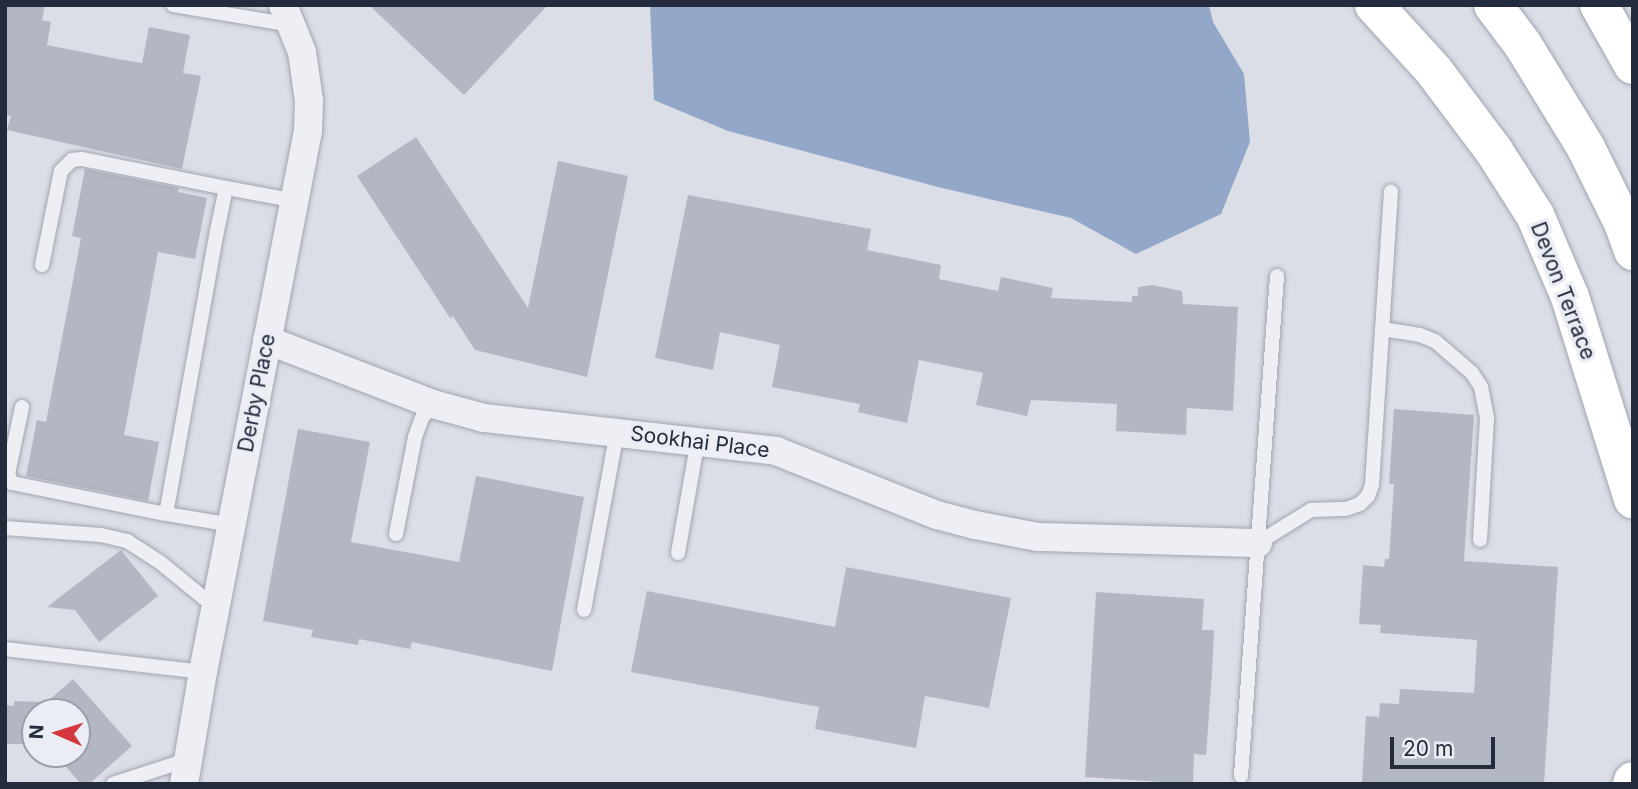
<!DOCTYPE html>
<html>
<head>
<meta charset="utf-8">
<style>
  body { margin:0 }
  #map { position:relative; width:1638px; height:789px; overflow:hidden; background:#dbdee6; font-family:Inter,sans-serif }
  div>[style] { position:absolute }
  .water>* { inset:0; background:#93a8c9 }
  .building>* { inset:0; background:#b2b7c3 }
  .roads { filter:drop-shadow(0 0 2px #a0a5b0) drop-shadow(0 0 2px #a0a5b0) }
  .lane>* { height:14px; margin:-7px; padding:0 7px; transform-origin:7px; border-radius:7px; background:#eeeff5 }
  .street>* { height:28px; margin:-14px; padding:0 14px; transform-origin:14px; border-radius:14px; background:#eeeff5 }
  .secondary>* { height:38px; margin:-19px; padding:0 19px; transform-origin:19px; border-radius:19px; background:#fff }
  .highway>* { height:38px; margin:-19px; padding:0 19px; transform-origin:19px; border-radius:19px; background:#fff }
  span { translate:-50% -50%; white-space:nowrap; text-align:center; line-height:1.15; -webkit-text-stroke:7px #eaedf4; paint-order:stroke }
  .street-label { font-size:21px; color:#242b3d }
  .frame { position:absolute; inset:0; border:7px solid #242b3d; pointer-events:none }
  .north { position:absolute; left:21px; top:698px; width:70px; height:70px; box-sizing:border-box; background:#eaedf4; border:2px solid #9b9fab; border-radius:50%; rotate:273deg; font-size:19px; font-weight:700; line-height:28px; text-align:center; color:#242b3d }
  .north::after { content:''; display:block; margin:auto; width:24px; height:32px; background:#d4373f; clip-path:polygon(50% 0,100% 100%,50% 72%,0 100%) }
  .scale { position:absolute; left:1390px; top:737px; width:105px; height:32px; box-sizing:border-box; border:4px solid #242b3d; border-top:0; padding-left:9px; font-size:21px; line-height:24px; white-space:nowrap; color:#242b3d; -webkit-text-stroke:5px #eaedf4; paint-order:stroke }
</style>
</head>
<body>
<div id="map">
  <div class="water">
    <i style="clip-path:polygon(650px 5px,1209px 5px,1213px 22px,1244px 74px,1250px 142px,1221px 214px,1136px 254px,1071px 218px,938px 187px,728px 131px,654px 100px)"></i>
  </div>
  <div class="building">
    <i style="clip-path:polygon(5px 5px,45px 5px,42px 20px,51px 22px,47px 45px,123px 60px,142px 63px,149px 27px,190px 35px,183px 73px,201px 76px,182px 169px,7px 130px,11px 116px,5px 115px)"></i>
    <i style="clip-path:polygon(369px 5px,548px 5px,464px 95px)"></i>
    <i style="clip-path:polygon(416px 137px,528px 308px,558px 161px,628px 176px,587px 377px,475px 350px,453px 316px,450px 318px,357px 176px)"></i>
    <i style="clip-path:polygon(85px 169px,179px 188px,178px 192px,207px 198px,195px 259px,158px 252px,124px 435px,159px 442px,148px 501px,26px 476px,37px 420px,46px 422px,81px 238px,72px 236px)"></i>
    <i style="clip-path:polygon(688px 195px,871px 229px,867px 250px,941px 265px,939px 279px,998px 291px,1001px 277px,1053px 288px,1051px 298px,1132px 302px,1132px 296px,1138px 296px,1138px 287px,1152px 285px,1182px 291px,1183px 304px,1238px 307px,1233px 411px,1187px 408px,1186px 435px,1116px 431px,1117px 404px,1031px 400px,1027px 416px,976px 405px,983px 373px,919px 360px,907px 423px,858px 412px,860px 404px,772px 387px,780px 345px,720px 332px,713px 370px,655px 358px)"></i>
    <i style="clip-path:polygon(1394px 409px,1474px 415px,1464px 561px,1558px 567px,1544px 784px,1362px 784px,1366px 716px,1379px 717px,1380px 703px,1399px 704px,1400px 689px,1474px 693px,1477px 640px,1380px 633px,1381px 625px,1359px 624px,1363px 565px,1384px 567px,1385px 559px,1389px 559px,1394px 484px,1389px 484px)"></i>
    <i style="clip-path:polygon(298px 429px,370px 442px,351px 542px,459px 562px,476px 476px,584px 497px,552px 671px,412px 642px,410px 649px,359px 639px,358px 645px,311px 637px,313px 630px,263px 621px)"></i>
    <i style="clip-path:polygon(121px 550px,158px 596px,99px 642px,75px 610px,47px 607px)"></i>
    <i style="clip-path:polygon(846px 567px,1011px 598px,989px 708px,925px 696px,916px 748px,815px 729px,819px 707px,631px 672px,647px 591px,835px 627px)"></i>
    <i style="clip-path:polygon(1096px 592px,1204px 599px,1202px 630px,1214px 630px,1212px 674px,1206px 755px,1194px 754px,1193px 784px,1085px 777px)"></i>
    <i style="clip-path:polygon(73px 679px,132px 746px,89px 784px,81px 784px,55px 754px,77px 754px,77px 712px,35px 712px,35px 744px,5px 744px,5px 705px,14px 706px,14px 701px,47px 702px)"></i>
  </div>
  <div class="roads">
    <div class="lane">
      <i style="left:173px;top:5px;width:120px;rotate:9.6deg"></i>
      <i style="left:42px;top:265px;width:96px;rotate:-78.6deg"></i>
      <i style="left:61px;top:171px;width:16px;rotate:-45deg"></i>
      <i style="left:72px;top:160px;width:10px;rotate:-6deg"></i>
      <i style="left:82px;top:159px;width:147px;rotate:11.4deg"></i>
      <i style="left:1382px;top:329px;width:38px;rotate:9deg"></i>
      <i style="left:1420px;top:335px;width:16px;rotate:22deg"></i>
      <i style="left:1435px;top:341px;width:49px;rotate:40.9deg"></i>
      <i style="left:1472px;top:373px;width:17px;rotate:57deg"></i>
      <i style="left:1481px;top:387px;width:32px;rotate:79deg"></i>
      <i style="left:1487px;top:418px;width:122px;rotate:93.3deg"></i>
      <i style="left:22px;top:407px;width:68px;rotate:101.8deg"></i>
      <i style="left:8px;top:474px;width:10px;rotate:66deg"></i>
      <i style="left:12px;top:483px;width:157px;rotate:11.4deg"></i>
      <i style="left:232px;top:525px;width:67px;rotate:-170.5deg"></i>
      <i style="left:166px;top:514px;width:288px;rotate:-79.8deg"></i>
      <i style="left:217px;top:231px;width:44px;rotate:-78.2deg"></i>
      <i style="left:226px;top:188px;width:71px;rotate:10.5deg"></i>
      <i style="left:5px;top:528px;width:96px;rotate:4.2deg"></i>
      <i style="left:101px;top:535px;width:27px;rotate:13deg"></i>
      <i style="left:127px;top:541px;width:40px;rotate:32.9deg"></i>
      <i style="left:161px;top:563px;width:71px;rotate:39.3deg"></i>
      <i style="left:396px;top:534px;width:99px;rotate:-78.9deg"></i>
      <i style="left:415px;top:437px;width:20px;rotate:-70deg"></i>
      <i style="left:422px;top:418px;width:18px;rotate:-52deg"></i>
      <i style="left:1258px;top:543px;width:62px;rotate:-31.9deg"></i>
      <i style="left:1311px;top:510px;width:35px;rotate:-2deg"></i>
      <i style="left:1346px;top:509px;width:15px;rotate:-20deg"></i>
      <i style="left:1360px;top:504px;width:11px;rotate:-45deg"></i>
      <i style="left:1368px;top:496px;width:12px;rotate:-70deg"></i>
      <i style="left:1372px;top:485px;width:294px;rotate:-86.3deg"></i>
      <i style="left:678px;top:553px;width:115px;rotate:-80deg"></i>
      <i style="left:584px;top:610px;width:181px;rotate:-79.5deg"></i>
      <i style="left:5px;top:649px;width:199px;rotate:6.6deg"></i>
      <i style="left:1241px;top:776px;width:501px;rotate:-85.88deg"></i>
      <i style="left:113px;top:784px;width:78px;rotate:-18deg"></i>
    </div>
    <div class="street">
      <i style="left:267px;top:340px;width:178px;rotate:21.1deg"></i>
      <i style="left:433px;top:404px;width:53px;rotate:15.4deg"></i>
      <i style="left:484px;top:418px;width:294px;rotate:6.4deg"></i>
      <i style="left:776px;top:451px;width:173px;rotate:21.7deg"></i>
      <i style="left:937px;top:515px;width:39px;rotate:15deg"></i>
      <i style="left:975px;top:525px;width:64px;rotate:10.8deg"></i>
      <i style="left:1038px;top:537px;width:220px;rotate:1.6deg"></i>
      <i style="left:184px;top:784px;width:114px;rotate:-80.4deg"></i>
      <i style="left:203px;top:672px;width:551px;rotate:-79.02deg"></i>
      <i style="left:308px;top:131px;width:30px;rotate:-88deg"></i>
      <i style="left:309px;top:101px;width:49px;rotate:-98.1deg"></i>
      <i style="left:302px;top:52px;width:51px;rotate:-112deg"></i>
    </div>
    <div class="secondary">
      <i style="left:1374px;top:5px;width:89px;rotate:47.7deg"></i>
      <i style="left:1434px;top:71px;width:100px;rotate:53.1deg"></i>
      <i style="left:1494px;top:151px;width:76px;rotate:57.4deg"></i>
      <i style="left:1535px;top:215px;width:89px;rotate:66.9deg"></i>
      <i style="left:1570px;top:297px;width:212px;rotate:72.7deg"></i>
      <i style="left:1632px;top:784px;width:3px;rotate:-72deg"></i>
    </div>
    <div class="highway">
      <i style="left:1493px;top:5px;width:50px;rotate:53.1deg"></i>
      <i style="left:1523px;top:45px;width:121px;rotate:58.5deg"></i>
      <i style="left:1586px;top:148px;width:84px;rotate:63.7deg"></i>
      <i style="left:1623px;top:223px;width:30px;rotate:70deg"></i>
      <i style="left:1599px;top:5px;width:69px;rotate:60.5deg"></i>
    </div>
  </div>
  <div class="street-label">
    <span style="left:1563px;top:291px;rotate:69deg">Devon Terrace</span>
    <span style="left:257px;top:393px;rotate:-79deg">Derby Place</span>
    <span style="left:700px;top:442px;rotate:7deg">Sookhai Place</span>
  </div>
  <div class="frame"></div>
  <div class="north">N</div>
  <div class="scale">20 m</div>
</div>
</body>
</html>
